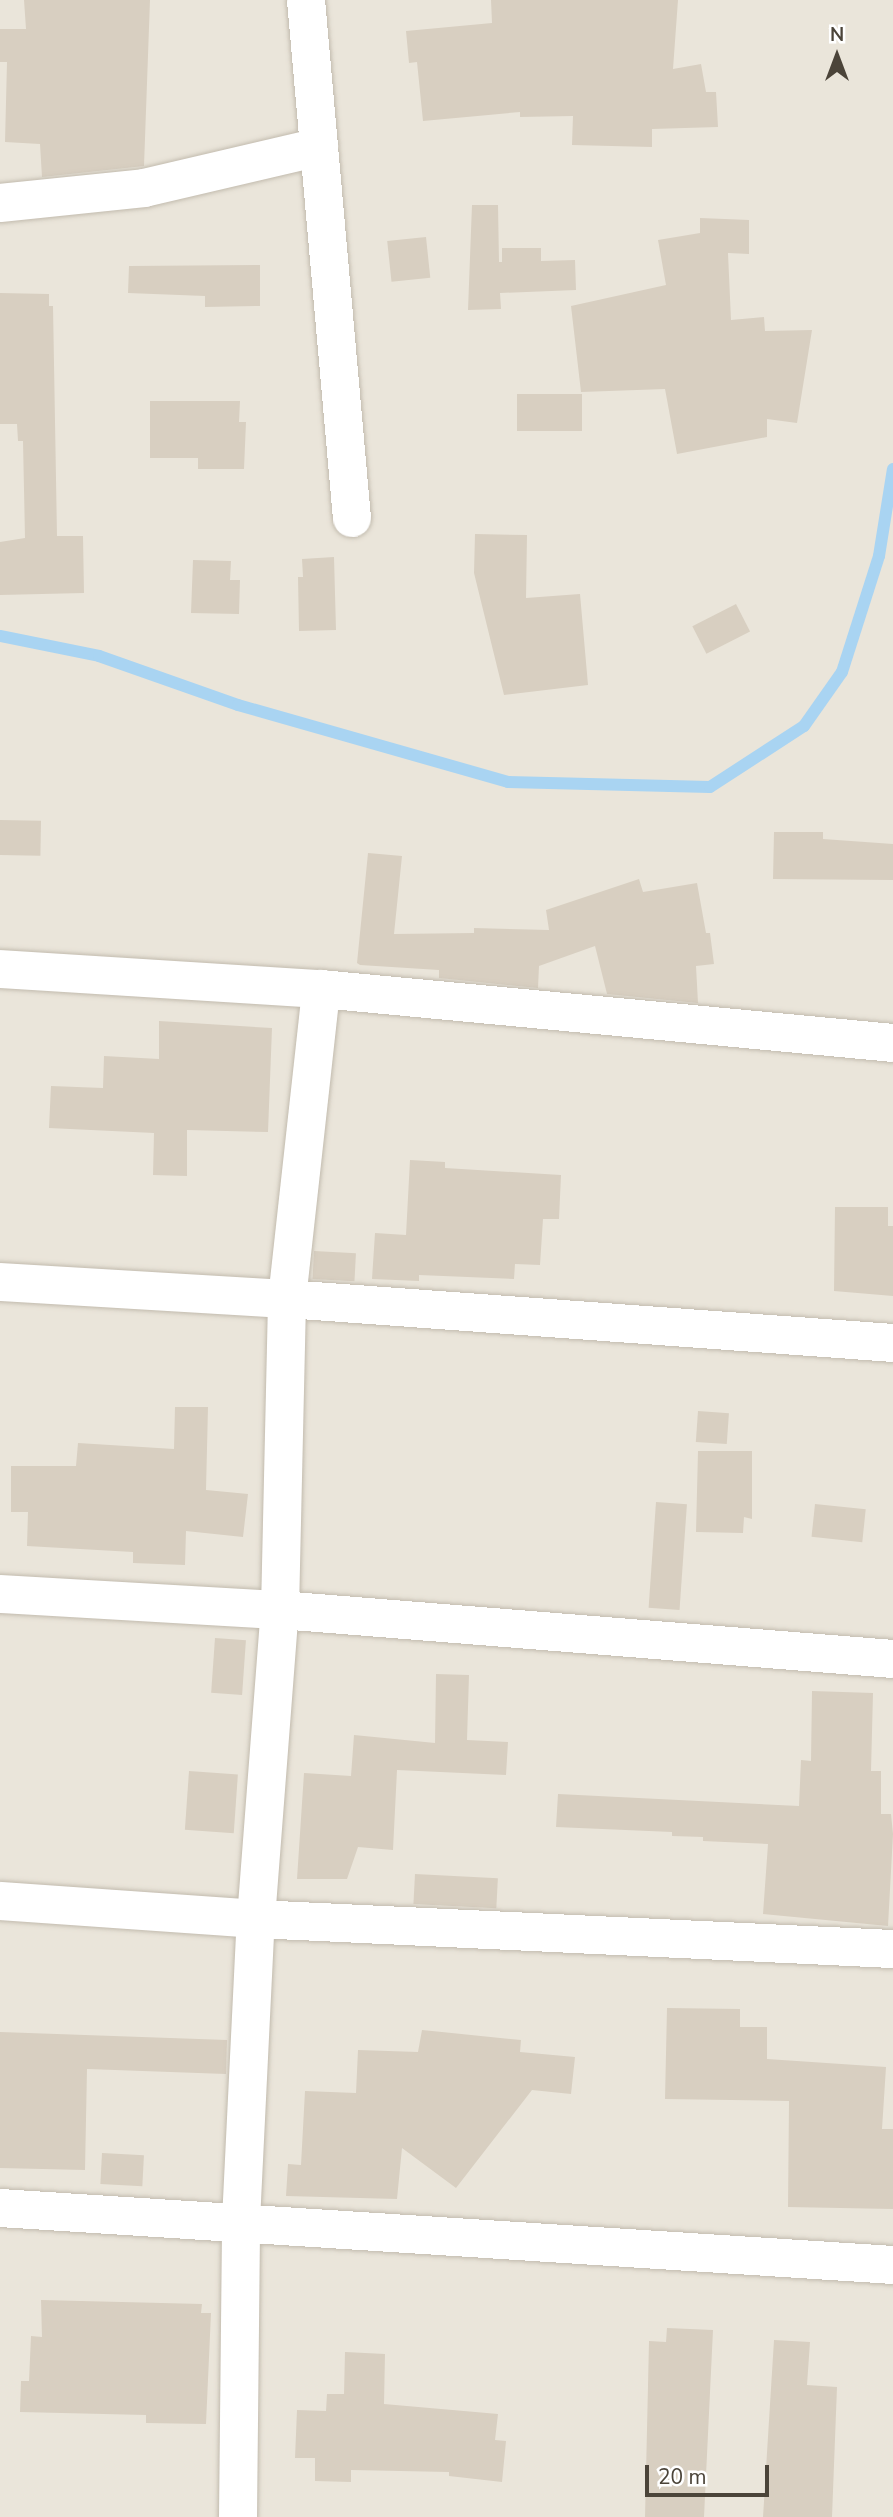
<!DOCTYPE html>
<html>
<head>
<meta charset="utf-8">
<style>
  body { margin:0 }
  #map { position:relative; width:893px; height:2517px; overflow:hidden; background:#f6f3ec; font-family:"Nunito Sans",sans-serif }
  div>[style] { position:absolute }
  .residential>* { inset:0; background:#eae5da; transform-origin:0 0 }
  .stream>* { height:12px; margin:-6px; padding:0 6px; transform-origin:6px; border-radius:6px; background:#a9d4f2 }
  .building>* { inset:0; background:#d8cfc1; transform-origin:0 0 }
  .roads { filter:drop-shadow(0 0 2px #c2bbae) drop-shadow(0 0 2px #c2bbae) }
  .minor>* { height:38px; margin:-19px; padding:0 19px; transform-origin:19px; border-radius:19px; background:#fff }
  span { translate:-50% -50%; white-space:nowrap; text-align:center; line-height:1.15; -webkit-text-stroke:7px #fff; paint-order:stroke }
  .north { position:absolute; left:802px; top:21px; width:70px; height:70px; -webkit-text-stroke:5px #fff; paint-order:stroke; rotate:0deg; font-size:19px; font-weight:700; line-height:28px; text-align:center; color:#4b4439 }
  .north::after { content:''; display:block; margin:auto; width:24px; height:32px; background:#4b4439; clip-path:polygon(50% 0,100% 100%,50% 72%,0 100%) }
  .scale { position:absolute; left:645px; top:2465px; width:124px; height:32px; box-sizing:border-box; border:4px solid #4b4439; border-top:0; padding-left:9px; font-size:21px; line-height:24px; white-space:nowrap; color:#4b4439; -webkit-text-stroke:5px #fff; paint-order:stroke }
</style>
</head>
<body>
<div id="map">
  <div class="residential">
    <i style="left:0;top:0;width:893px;height:2517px"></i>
  </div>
  <div class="stream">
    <i style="left:0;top:636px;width:101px;rotate:11.4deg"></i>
    <i style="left:99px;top:656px;width:147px;rotate:19.4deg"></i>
    <i style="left:238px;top:705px;width:281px;rotate:15.9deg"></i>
    <i style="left:508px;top:782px;width:202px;rotate:1.4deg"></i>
    <i style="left:710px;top:787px;width:112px;rotate:-33deg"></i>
    <i style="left:804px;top:726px;width:66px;rotate:-54.9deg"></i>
    <i style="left:842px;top:672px;width:122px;rotate:-72.3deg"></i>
    <i style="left:879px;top:556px;width:88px;rotate:-80.9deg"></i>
  </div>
  <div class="building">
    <i style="clip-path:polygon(24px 0,150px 0,144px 166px,42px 177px,40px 144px,5px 142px,7px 62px,0 62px,0 29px,26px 29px)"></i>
    <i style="clip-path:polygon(491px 0,678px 0,673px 69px,701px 64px,706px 92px,716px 92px,718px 127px,652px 129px,652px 147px,572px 145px,573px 116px,520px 117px,520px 112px,423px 121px,417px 62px,409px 63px,406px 31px,492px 23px)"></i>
    <i style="clip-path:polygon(472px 205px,498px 205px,499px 262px,502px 262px,502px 248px,541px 248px,541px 261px,575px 260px,576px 290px,500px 293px,501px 309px,468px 310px)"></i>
    <i style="clip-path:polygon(700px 218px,749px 220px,749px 254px,728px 253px,731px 320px,764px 317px,765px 331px,812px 330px,797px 423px,767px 419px,767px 437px,677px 454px,665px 389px,581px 392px,571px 306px,666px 285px,658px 240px,700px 233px)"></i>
    <i style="left:426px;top:237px;width:41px;height:39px;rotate:84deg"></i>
    <i style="clip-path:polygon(260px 265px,260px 306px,205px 307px,205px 296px,128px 293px,129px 266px)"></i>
    <i style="clip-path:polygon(0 293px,49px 294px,49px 306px,53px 306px,57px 536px,83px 536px,84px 593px,0 595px,0 542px,25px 538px,23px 441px,18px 441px,17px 424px,0 424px)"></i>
    <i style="left:582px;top:394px;width:37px;height:65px;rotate:90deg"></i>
    <i style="clip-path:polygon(150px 401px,240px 401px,239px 422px,246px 422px,244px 469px,198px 469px,198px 458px,150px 458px)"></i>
    <i style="clip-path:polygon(475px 534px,527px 535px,526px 598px,580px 594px,588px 685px,504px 695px,474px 573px)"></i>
    <i style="clip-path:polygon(334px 557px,336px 630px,299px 631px,298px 577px,303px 577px,302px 559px)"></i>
    <i style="clip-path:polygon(193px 560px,231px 561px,230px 580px,240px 580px,239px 614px,191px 613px)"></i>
    <i style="left:736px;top:604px;width:31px;height:49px;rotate:63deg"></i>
    <i style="left:0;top:820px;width:41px;height:35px;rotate:1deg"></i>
    <i style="clip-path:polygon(774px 832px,823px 832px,823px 839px,893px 844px,893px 880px,773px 879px)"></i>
    <i style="clip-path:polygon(368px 853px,402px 856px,394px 934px,474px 933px,474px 928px,549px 930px,546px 910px,639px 879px,643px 892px,697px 883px,706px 933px,710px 933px,714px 964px,696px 966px,698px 1003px,607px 994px,595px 946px,539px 966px,538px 988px,439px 978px,439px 970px,360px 965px,357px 963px)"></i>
    <i style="clip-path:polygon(159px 1021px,272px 1028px,268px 1132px,187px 1130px,187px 1176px,153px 1175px,154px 1133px,49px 1128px,51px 1086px,103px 1088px,104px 1056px,159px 1059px)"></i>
    <i style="clip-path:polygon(410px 1160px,445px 1162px,445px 1168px,561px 1175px,559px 1219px,543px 1219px,540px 1265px,515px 1264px,514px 1279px,419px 1275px,419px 1281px,372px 1279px,375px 1233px,406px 1235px)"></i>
    <i style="clip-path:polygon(835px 1207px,888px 1207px,888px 1226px,893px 1226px,893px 1296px,834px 1291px)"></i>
    <i style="left:314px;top:1251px;width:42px;height:28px;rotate:3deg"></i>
    <i style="clip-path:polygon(175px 1407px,208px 1407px,206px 1490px,248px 1494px,243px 1537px,186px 1531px,185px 1565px,133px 1563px,133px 1552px,27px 1546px,28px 1512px,11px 1512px,11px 1466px,76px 1466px,78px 1443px,174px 1449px)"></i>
    <i style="left:698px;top:1411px;width:31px;height:31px;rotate:4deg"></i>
    <i style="clip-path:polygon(698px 1451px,752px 1451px,752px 1519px,744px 1517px,743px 1533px,696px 1532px)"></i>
    <i style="left:656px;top:1502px;width:31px;height:106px;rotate:4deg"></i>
    <i style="left:815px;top:1504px;width:51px;height:33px;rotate:6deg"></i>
    <i style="left:215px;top:1638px;width:31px;height:55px;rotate:4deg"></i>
    <i style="clip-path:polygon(436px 1674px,469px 1675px,467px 1740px,508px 1742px,506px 1775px,397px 1770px,393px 1850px,358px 1847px,347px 1879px,297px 1879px,304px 1773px,351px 1776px,354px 1735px,435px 1743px)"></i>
    <i style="clip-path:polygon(812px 1691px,873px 1693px,871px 1771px,881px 1771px,881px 1814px,891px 1814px,893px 1834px,888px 1926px,763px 1914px,768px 1844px,703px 1841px,703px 1837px,672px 1836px,672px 1832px,556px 1827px,558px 1794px,799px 1806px,801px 1760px,811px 1761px)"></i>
    <i style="left:189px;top:1771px;width:49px;height:59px;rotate:4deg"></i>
    <i style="left:415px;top:1874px;width:83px;height:30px;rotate:3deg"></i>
    <i style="clip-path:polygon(667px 2008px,740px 2009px,740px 2027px,767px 2027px,767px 2059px,886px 2067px,882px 2129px,893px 2129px,893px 2209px,788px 2207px,789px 2101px,665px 2099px)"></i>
    <i style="clip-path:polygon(422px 2030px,521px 2040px,520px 2052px,575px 2057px,571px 2094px,532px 2090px,456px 2188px,402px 2148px,397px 2199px,286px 2196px,288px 2164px,301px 2165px,305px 2091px,356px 2093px,358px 2050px,418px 2052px)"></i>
    <i style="clip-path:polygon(0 2032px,227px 2040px,226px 2074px,87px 2069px,85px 2170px,0 2168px)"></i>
    <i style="left:102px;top:2153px;width:42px;height:31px;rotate:3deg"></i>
    <i style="clip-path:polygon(41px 2300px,202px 2304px,201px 2313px,211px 2313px,206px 2424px,146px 2423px,146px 2415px,20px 2412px,21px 2381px,29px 2381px,31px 2336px,42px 2337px)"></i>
    <i style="clip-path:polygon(667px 2328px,713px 2330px,704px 2517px,645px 2517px,649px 2341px,666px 2342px)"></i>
    <i style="clip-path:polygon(774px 2340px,810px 2342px,807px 2385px,837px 2387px,832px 2517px,763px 2517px)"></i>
    <i style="clip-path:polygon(345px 2352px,385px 2354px,384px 2404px,498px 2414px,495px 2440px,506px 2441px,502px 2482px,449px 2476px,449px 2472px,351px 2470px,351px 2482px,315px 2481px,315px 2458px,295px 2458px,297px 2410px,326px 2411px,327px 2394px,344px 2394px)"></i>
  </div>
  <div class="roads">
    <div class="minor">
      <i style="left:306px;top:0;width:520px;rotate:84.93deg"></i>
      <i style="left:0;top:203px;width:145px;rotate:-5.9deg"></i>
      <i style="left:144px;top:188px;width:180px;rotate:-13.2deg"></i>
      <i style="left:0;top:969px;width:322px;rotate:3.6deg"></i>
      <i style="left:321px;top:989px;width:575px;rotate:5.39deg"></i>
      <i style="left:0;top:1282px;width:288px;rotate:3.4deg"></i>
      <i style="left:287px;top:1299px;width:608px;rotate:4.15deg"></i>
      <i style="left:0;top:1594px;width:280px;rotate:3.3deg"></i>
      <i style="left:280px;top:1610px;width:615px;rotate:4.57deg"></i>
      <i style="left:0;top:1901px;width:257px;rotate:4deg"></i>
      <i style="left:256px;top:1919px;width:638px;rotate:2.7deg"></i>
      <i style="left:0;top:2208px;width:895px;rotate:3.65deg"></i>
      <i style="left:238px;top:2517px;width:296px;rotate:-89.4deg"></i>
      <i style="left:241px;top:2221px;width:302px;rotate:-87.2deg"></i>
      <i style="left:256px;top:1919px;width:310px;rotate:-85.6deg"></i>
      <i style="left:280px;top:1610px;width:311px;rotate:-88.7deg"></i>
      <i style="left:287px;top:1299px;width:312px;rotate:-83.7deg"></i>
    </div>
  </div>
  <div class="north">N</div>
  <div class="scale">20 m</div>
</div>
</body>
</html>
